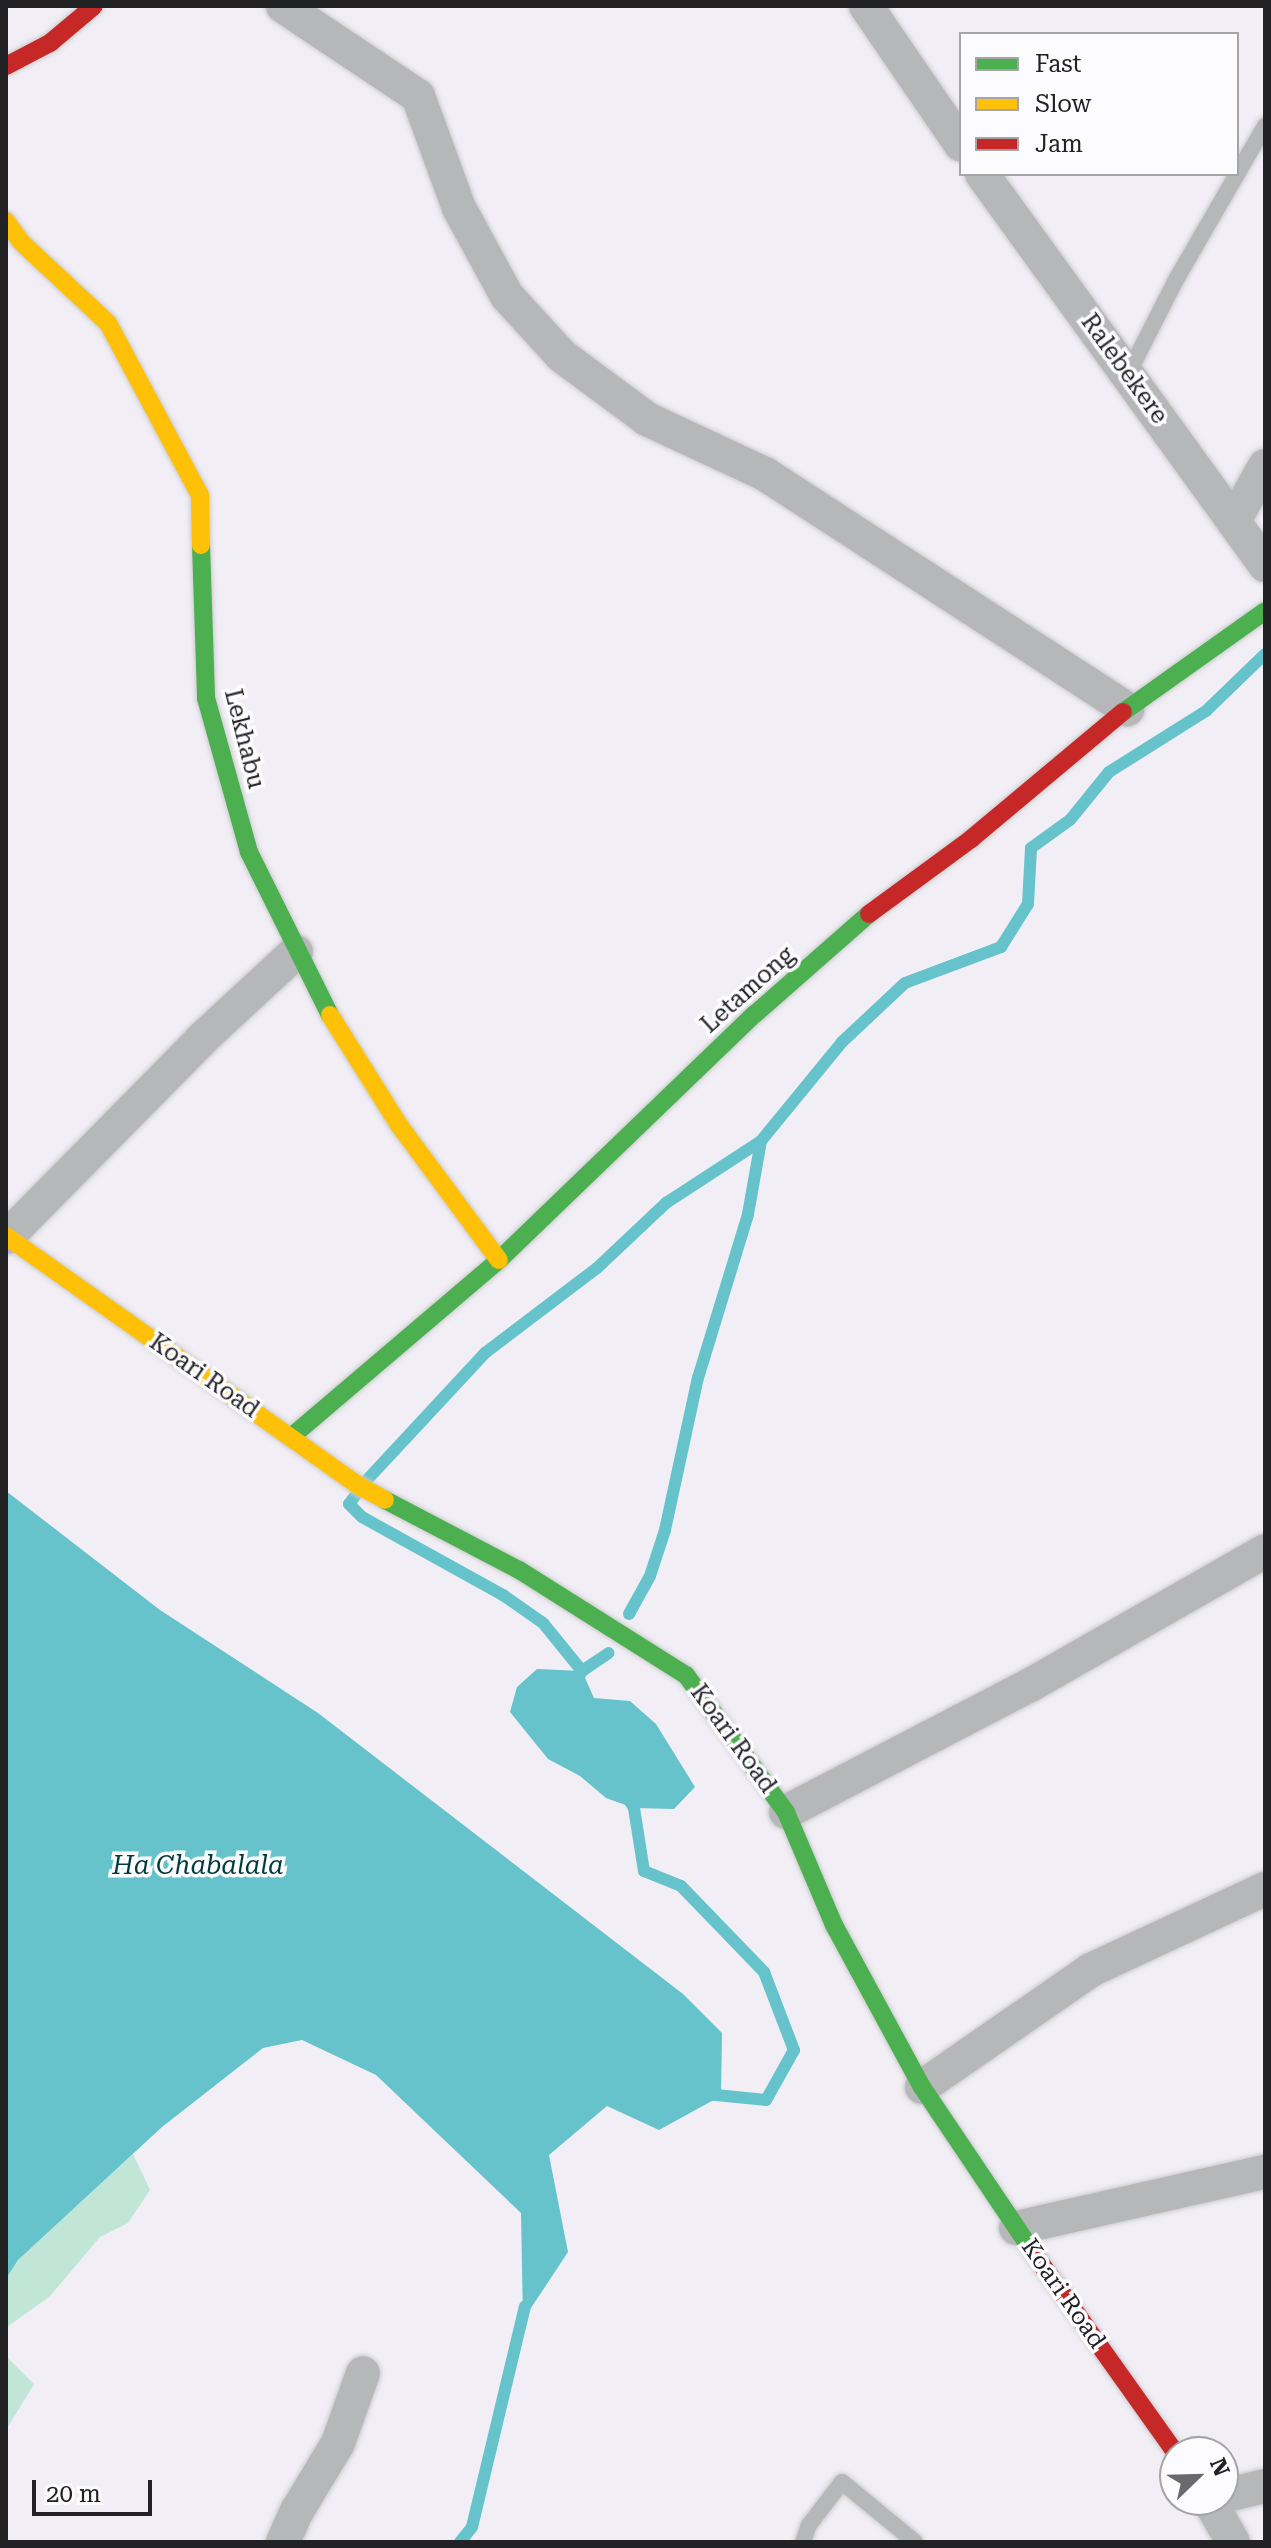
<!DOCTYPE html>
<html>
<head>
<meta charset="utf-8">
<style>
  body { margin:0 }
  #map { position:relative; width:1271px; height:2548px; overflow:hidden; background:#f1eff5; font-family:"Roboto Serif",serif }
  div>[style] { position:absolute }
  .green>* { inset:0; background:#c1e5d7 }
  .water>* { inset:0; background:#66c3cc }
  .stream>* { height:12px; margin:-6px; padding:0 6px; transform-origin:6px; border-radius:6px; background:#66c3cc }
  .roads { filter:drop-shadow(0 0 2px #cccbcf) drop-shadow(0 0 2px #cccbcf) }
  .lane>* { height:16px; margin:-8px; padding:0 8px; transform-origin:8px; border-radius:8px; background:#b6b7b8 }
  .street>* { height:34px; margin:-17px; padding:0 17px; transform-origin:17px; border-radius:17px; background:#b6b7b8 }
  .fast>* { height:18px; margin:-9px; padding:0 9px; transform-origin:9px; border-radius:9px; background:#4caf50 }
  .slow>* { height:18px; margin:-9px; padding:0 9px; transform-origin:9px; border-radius:9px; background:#ffc107 }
  .jam>* { height:18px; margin:-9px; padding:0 9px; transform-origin:9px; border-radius:9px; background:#c62828 }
  span { translate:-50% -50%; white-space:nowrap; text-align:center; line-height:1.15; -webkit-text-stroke:7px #fcfcfe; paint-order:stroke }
  .street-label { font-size:24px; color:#222124 }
  .water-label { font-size:26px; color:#003b3f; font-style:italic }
  .frame { position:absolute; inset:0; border:8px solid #222124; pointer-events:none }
  .legend { position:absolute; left:959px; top:32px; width:280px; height:144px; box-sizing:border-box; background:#fcfcfe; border:2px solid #a5a4a7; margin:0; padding:10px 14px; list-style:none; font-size:24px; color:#222124 }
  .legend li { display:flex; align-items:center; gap:16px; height:40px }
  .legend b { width:40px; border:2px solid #a5a4a7 }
  .north { position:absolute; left:1159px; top:2436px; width:80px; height:80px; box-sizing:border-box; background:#fcfcfe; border:2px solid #a5a4a7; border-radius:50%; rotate:67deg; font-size:22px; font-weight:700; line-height:32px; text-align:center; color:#222124 }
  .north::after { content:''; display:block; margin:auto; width:28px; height:36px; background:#6a696d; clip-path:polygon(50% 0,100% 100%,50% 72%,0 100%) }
  .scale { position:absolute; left:32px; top:2480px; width:120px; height:36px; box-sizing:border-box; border:4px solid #222124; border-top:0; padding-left:10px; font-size:24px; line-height:28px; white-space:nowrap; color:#222124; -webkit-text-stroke:6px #fcfcfe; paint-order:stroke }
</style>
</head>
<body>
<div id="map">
  <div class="green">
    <i style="clip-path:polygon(133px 2154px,150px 2190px,128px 2223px,100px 2237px,50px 2296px,6px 2328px,6px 2279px,18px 2260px)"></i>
    <i style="clip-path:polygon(6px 2356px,34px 2384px,6px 2430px)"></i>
  </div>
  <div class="water">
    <i style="clip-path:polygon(6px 1491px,160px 1610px,318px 1713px,683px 1994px,722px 2033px,721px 2096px,659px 2130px,607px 2106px,549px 2155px,568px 2252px,523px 2320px,521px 2213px,376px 2075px,302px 2040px,263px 2048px,162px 2127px,18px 2260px,6px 2279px)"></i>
    <i style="clip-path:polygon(537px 1669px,582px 1671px,594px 1698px,630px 1701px,656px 1724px,695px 1787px,674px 1809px,634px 1808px,606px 1798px,580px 1776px,548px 1759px,510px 1712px,517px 1687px)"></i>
  </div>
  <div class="stream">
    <i style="left:366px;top:1481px;width:175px;rotate:-47.1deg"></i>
    <i style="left:485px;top:1353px;width:141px;rotate:-37.2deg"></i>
    <i style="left:597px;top:1268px;width:95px;rotate:-43.3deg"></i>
    <i style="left:666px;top:1203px;width:113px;rotate:-33.1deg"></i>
    <i style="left:761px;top:1141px;width:128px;rotate:-50.7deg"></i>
    <i style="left:842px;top:1042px;width:86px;rotate:-43.1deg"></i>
    <i style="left:905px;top:983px;width:103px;rotate:-20.6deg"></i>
    <i style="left:1001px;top:947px;width:51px;rotate:-57.9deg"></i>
    <i style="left:1028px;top:904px;width:56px;rotate:-86.9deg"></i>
    <i style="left:1031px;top:848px;width:48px;rotate:-35.7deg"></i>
    <i style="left:1070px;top:820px;width:62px;rotate:-50.9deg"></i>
    <i style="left:1109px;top:772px;width:115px;rotate:-32.2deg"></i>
    <i style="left:1206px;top:711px;width:82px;rotate:-44deg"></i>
    <i style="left:355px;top:1496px;width:10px;rotate:127deg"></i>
    <i style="left:349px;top:1504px;width:18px;rotate:45deg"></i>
    <i style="left:362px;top:1517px;width:161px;rotate:29deg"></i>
    <i style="left:503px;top:1595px;width:49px;rotate:35deg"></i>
    <i style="left:543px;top:1623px;width:62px;rotate:50.9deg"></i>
    <i style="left:629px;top:1614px;width:43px;rotate:-61.1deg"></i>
    <i style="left:650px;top:1576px;width:48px;rotate:-71.9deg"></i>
    <i style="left:665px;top:1530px;width:156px;rotate:-77.8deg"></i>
    <i style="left:698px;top:1378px;width:171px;rotate:-73deg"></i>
    <i style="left:748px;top:1214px;width:74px;rotate:-79.9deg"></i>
    <i style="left:578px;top:1678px;width:8px;rotate:-60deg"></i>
    <i style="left:582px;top:1671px;width:32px;rotate:-34deg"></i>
    <i style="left:626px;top:1795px;width:15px;rotate:58deg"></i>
    <i style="left:634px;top:1808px;width:64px;rotate:81deg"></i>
    <i style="left:644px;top:1871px;width:40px;rotate:22deg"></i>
    <i style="left:681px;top:1886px;width:120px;rotate:46deg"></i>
    <i style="left:764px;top:1972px;width:84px;rotate:69deg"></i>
    <i style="left:794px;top:2050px;width:57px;rotate:119.2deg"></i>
    <i style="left:766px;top:2100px;width:61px;rotate:-174.4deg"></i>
    <i style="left:460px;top:2542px;width:19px;rotate:-51deg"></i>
    <i style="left:472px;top:2527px;width:227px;rotate:-76.5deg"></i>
  </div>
  <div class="roads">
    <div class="lane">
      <i style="left:1237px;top:174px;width:56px;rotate:-59.7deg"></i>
      <i style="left:1128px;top:374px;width:108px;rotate:-63deg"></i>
      <i style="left:1177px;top:278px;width:120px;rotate:-60deg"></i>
      <i style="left:803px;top:2542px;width:18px;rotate:-71deg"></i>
      <i style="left:809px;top:2525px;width:54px;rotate:-52.5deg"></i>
      <i style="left:842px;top:2482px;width:94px;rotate:39.4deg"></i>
    </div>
    <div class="street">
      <i style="left:283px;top:6px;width:162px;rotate:33.7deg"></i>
      <i style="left:418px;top:96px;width:119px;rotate:69.9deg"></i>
      <i style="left:459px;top:208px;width:100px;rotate:61.4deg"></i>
      <i style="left:507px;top:296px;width:81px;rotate:47.5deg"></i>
      <i style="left:562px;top:356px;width:106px;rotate:36.5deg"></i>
      <i style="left:647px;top:419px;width:130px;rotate:25deg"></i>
      <i style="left:765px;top:474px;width:432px;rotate:33deg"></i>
      <i style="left:866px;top:6px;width:168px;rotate:55.6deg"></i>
      <i style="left:982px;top:174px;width:483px;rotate:54.1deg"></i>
      <i style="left:1235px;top:519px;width:61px;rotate:-60.5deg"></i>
      <i style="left:7px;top:1237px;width:278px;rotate:-45.4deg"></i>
      <i style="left:202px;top:1039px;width:128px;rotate:-42.8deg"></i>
      <i style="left:786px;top:1812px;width:277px;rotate:-27.5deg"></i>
      <i style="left:1032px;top:1684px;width:268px;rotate:-29.7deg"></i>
      <i style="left:922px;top:2087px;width:206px;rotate:-34.7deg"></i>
      <i style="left:1091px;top:1970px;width:192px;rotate:-25deg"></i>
      <i style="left:1016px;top:2228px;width:255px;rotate:-12.7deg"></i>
      <i style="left:1223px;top:2496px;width:43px;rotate:-13.4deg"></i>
      <i style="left:1209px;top:2500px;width:48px;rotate:60.3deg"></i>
      <i style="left:283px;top:2542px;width:34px;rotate:-66deg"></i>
      <i style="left:297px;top:2511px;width:79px;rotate:-58.9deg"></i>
      <i style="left:338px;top:2443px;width:74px;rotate:-70.3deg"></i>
    </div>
    <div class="fast">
      <i style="left:201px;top:545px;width:153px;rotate:88.1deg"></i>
      <i style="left:206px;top:698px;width:160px;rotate:74.4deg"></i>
      <i style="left:249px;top:852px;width:182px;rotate:63.6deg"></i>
      <i style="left:1123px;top:712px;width:174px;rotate:-35.4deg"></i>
      <i style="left:291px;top:1437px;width:273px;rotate:-40.4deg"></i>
      <i style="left:499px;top:1260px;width:355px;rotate:-43.9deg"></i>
      <i style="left:755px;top:1014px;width:152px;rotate:-41.3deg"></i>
      <i style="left:385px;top:1500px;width:151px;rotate:27.6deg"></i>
      <i style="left:519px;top:1570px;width:197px;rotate:32.2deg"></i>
      <i style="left:686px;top:1675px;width:170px;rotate:53.9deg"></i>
      <i style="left:786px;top:1812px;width:123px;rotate:67deg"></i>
      <i style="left:834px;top:1925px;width:184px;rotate:61.5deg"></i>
      <i style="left:922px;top:2087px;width:202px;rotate:56.1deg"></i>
    </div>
    <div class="slow">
      <i style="left:6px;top:221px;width:26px;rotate:54deg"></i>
      <i style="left:21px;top:242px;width:119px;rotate:43deg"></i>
      <i style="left:108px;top:323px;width:195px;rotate:61.9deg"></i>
      <i style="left:200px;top:495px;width:50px;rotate:88.9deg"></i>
      <i style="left:330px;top:1015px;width:130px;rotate:57.9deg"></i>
      <i style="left:399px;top:1125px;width:168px;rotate:53.5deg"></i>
      <i style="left:6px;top:1236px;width:435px;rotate:35.3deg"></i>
      <i style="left:361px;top:1487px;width:27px;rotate:28deg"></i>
    </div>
    <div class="jam">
      <i style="left:6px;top:66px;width:50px;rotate:-27.6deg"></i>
      <i style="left:50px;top:43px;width:57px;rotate:-40.1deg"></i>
      <i style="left:869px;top:914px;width:127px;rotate:-36.3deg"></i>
      <i style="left:971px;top:839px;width:198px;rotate:-39.9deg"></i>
      <i style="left:1035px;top:2255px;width:242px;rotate:54.6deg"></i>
    </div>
  </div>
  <div class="street-label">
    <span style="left:1124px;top:369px;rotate:54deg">Ralebekere</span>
    <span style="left:244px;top:739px;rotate:76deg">Lekhabu</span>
    <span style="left:748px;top:990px;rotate:-42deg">Letamong</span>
    <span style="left:204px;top:1376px;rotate:35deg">Koari Road</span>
    <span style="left:733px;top:1739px;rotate:54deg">Koari Road</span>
    <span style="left:1063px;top:2294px;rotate:55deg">Koari Road</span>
  </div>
  <div class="water-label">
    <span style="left:198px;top:1866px">Ha Chabalala</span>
  </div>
  <div class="frame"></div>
  <ul class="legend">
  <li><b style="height:10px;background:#4caf50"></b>Fast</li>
  <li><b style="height:10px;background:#ffc107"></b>Slow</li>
  <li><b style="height:10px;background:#c62828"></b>Jam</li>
  </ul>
  <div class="north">N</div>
  <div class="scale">20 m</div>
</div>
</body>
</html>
